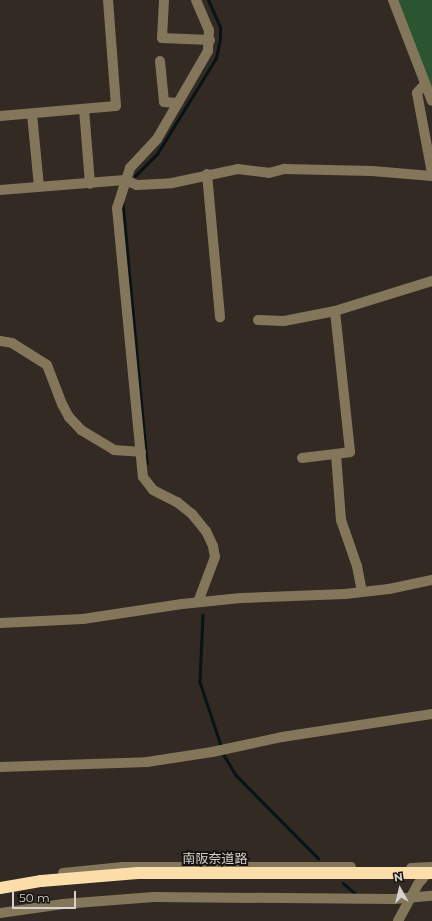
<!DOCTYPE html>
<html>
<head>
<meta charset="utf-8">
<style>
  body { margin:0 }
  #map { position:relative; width:432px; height:921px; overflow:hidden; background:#322a23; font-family:Montserrat,"Noto Sans JP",sans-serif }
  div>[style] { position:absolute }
  .green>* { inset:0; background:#2b5431 }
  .stream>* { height:2.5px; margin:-1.25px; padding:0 1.25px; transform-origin:1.25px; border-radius:1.25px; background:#071315 }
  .minor>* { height:10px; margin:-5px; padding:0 5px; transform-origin:5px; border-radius:5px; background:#84765b }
  .highway-bridge>* { height:12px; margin:-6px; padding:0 6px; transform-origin:6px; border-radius:6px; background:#fbdea9 }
  span { translate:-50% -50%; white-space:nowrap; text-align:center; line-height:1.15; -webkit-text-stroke:4px #171310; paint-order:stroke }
  .street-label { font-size:13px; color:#d7d2cd }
  .north { position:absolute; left:380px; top:869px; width:40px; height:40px; -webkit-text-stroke:3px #171310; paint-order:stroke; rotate:352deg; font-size:11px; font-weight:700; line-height:16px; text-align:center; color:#d7d2cd }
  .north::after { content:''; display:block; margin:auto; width:14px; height:18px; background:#d7d2cd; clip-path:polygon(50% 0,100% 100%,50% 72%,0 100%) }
  .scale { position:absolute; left:12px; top:891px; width:64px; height:18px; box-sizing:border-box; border:2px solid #d7d2cd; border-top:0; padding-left:5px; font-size:12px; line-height:14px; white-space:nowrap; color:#d7d2cd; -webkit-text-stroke:3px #171310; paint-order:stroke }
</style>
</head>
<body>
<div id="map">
  <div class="green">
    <i style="clip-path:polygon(396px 0,432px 0,432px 90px)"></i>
  </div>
  <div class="stream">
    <i style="left:135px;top:176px;width:31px;rotate:-45deg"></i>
    <i style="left:157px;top:154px;width:113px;rotate:-58.4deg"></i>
    <i style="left:216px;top:58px;width:19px;rotate:-78deg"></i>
    <i style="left:220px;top:39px;width:12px;rotate:-90deg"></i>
    <i style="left:220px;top:27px;width:30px;rotate:-114deg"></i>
    <i style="left:123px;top:203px;width:261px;rotate:84.7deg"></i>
    <i style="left:203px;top:615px;width:67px;rotate:92.6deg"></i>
    <i style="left:200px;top:682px;width:66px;rotate:71.6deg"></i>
    <i style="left:224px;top:755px;width:23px;rotate:59deg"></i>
    <i style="left:236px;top:775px;width:117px;rotate:45.3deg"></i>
    <i style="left:343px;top:883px;width:16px;rotate:40deg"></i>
  </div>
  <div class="minor">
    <i style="left:164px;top:0;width:38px;rotate:93deg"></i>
    <i style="left:162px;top:38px;width:48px;rotate:2.4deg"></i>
    <i style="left:196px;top:0;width:33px;rotate:67deg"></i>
    <i style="left:209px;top:30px;width:21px;rotate:93deg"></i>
    <i style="left:208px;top:51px;width:102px;rotate:120.1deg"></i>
    <i style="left:157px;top:139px;width:40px;rotate:133deg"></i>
    <i style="left:130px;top:168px;width:42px;rotate:108deg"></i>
    <i style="left:117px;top:208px;width:270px;rotate:84.5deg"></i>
    <i style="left:143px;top:477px;width:16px;rotate:52deg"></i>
    <i style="left:153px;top:490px;width:27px;rotate:27deg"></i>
    <i style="left:177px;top:502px;width:19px;rotate:39deg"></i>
    <i style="left:192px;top:514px;width:22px;rotate:51deg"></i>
    <i style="left:206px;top:531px;width:17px;rotate:65deg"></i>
    <i style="left:213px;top:546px;width:11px;rotate:80deg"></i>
    <i style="left:215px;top:557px;width:48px;rotate:110.7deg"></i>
    <i style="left:393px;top:0;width:108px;rotate:68.9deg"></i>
    <i style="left:160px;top:61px;width:41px;rotate:84.4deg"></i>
    <i style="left:164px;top:102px;width:14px;rotate:4deg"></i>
    <i style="left:425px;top:84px;width:12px;rotate:132deg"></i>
    <i style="left:417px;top:93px;width:81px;rotate:79.4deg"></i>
    <i style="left:84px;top:109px;width:75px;rotate:85.4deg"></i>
    <i style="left:32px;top:114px;width:73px;rotate:84.5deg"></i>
    <i style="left:0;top:116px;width:116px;rotate:-4.9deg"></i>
    <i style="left:116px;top:106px;width:106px;rotate:-94.3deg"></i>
    <i style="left:207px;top:174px;width:144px;rotate:84.8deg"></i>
    <i style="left:0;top:190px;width:125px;rotate:-4.6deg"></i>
    <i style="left:125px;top:180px;width:13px;rotate:23deg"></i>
    <i style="left:137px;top:185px;width:35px;rotate:-3deg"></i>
    <i style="left:172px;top:183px;width:67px;rotate:-12deg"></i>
    <i style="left:238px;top:169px;width:31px;rotate:7deg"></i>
    <i style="left:269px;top:173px;width:16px;rotate:-15deg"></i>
    <i style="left:284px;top:169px;width:88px;rotate:1.3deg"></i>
    <i style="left:372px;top:171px;width:60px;rotate:4.8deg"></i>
    <i style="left:335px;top:311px;width:142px;rotate:83.9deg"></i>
    <i style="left:350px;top:452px;width:14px;rotate:172deg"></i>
    <i style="left:258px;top:320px;width:26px;rotate:2deg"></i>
    <i style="left:284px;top:321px;width:52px;rotate:-11.1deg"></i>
    <i style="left:335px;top:311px;width:102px;rotate:-17.2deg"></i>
    <i style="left:0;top:341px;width:12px;rotate:9deg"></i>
    <i style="left:12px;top:343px;width:41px;rotate:32.2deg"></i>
    <i style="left:47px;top:365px;width:42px;rotate:69deg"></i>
    <i style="left:62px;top:404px;width:15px;rotate:62deg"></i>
    <i style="left:69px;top:417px;width:18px;rotate:47deg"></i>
    <i style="left:81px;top:430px;width:39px;rotate:31deg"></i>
    <i style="left:114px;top:450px;width:27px;rotate:4deg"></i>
    <i style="left:302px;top:458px;width:34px;rotate:-7deg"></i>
    <i style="left:336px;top:454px;width:66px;rotate:85.7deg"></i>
    <i style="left:341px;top:520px;width:49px;rotate:70.8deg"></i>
    <i style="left:357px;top:566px;width:26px;rotate:79deg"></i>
    <i style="left:0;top:623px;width:83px;rotate:-2.8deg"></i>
    <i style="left:83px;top:619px;width:100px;rotate:-8.6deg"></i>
    <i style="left:182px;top:604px;width:59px;rotate:-5.8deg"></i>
    <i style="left:241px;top:598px;width:104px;rotate:-2.2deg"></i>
    <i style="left:345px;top:594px;width:44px;rotate:-6.5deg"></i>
    <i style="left:389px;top:589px;width:44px;rotate:-11.8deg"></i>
    <i style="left:0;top:767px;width:147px;rotate:-1.9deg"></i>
    <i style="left:147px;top:762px;width:66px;rotate:-8.7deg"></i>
    <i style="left:212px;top:752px;width:72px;rotate:-12.1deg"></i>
    <i style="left:282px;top:737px;width:152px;rotate:-8.7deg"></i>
    <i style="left:411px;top:868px;width:21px;rotate:-3deg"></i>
    <i style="left:63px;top:873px;width:60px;rotate:-5.7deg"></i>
    <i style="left:123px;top:867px;width:228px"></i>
    <i style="left:0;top:913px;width:64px;rotate:-8.1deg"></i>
    <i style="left:63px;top:904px;width:91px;rotate:-4.4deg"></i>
    <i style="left:154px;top:897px;width:240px;rotate:0.5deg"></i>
    <i style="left:394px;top:899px;width:38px;rotate:-5deg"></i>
    <i style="left:398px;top:921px;width:42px;rotate:-61.6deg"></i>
    <i style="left:418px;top:884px;width:20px;rotate:-49deg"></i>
  </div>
  <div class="highway-bridge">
    <i style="left:0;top:888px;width:42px;rotate:-9.7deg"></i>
    <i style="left:41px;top:881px;width:97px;rotate:-4.7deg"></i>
    <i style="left:138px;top:873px;width:294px"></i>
  </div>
  <div class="street-label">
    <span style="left:215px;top:858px">南阪奈道路</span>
  </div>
  <div class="north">N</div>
  <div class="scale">50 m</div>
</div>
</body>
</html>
